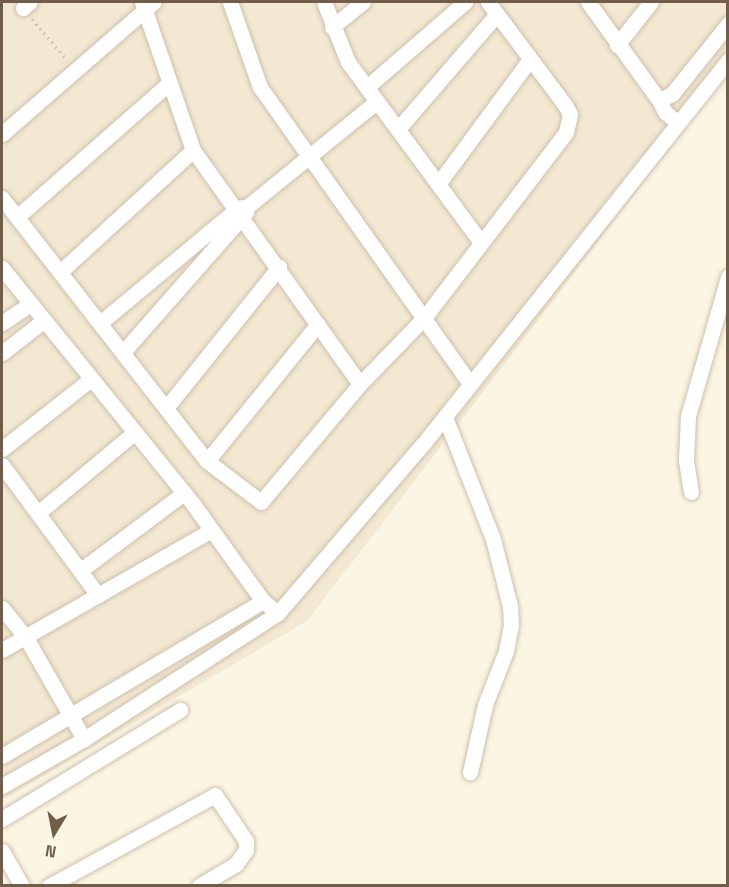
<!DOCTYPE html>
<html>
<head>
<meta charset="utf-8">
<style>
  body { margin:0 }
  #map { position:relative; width:729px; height:887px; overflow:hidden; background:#fbf5e3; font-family:"Space Grotesk",sans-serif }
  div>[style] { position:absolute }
  .residential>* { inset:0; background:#f3e8d2 }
  .path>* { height:3px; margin-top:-1.5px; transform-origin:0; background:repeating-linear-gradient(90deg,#d5ba9f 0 1.5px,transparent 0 6px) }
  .roads { filter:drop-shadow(0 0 2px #cec0ad) drop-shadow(0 0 2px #cec0ad) }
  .minor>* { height:15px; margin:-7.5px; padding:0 7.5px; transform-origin:7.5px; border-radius:7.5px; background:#fff }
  span { translate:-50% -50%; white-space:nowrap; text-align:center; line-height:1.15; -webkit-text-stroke:5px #fef9e9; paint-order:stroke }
  .frame { position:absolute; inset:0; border:3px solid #725d4a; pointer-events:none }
  .north { position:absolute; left:24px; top:803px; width:60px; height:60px; -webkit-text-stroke:4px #fef9e9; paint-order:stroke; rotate:190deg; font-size:16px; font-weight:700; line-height:24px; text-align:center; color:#725d4a }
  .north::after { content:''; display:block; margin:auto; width:21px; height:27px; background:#725d4a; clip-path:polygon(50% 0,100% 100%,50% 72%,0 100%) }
</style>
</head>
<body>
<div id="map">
  <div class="residential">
    <i style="clip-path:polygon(2px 2px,728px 2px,727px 74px,307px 621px,2px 800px)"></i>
  </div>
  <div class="path">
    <i style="left:32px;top:19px;width:54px;rotate:49.5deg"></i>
  </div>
  <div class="roads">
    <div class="minor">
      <i style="left:142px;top:2px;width:157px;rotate:71deg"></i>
      <i style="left:193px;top:150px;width:287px;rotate:54.5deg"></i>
      <i style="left:230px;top:2px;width:90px;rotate:70.6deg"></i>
      <i style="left:260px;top:87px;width:364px;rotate:54.7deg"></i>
      <i style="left:324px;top:2px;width:65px;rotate:68.2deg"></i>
      <i style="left:348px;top:62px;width:222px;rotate:53.6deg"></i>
      <i style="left:588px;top:2px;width:121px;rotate:54.1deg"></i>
      <i style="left:659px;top:100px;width:14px;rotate:-25deg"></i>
      <i style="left:672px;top:94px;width:90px;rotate:-51.3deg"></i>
      <i style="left:23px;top:8px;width:9px;rotate:-41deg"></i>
      <i style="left:332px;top:27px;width:40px;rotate:-39deg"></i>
      <i style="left:617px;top:45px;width:55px;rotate:-51.7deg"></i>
      <i style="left:367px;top:87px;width:130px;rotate:-40.9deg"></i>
      <i style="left:659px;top:100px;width:13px;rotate:63deg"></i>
      <i style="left:665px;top:112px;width:17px;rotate:40deg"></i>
      <i style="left:398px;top:129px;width:150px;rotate:-49.3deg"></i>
      <i style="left:2px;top:134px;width:201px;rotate:-41deg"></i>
      <i style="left:438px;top:184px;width:155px;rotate:-53.6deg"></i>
      <i style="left:2px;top:198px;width:333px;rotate:52.1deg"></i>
      <i style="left:207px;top:461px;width:68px;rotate:37.2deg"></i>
      <i style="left:261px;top:502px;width:154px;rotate:-50deg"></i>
      <i style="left:360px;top:384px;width:92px;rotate:-45.9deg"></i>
      <i style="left:424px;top:318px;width:234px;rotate:-52.6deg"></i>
      <i style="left:566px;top:132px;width:18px;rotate:-77deg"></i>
      <i style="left:570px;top:114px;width:10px;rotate:-119deg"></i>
      <i style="left:565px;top:105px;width:129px;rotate:-126.8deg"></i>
      <i style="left:17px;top:217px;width:203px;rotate:-41.4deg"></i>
      <i style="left:2px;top:268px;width:304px;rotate:51deg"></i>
      <i style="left:193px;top:504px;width:120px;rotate:54.2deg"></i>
      <i style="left:263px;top:601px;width:19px;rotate:39deg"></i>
      <i style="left:60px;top:272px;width:180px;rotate:-42.5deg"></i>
      <i style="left:2px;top:323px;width:34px;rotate:-34deg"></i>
      <i style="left:100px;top:323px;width:180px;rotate:-39.8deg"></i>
      <i style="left:238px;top:208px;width:10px;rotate:-11deg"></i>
      <i style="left:248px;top:206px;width:166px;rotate:-39.1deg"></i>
      <i style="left:124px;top:351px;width:185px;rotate:-48.7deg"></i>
      <i style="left:2px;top:353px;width:52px;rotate:-38deg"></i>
      <i style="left:166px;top:408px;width:181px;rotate:-51.3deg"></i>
      <i style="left:445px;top:417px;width:131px;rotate:68.5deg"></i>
      <i style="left:493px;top:539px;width:69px;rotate:75.8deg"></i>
      <i style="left:510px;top:606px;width:19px;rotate:87deg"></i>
      <i style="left:511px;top:625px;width:26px;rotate:101deg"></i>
      <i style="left:506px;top:651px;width:58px;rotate:111.3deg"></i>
      <i style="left:485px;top:705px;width:69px;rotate:102.6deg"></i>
      <i style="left:2px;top:449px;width:113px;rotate:-38.2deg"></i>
      <i style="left:207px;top:461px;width:176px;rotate:-51deg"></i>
      <i style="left:2px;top:465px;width:162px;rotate:53.6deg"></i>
      <i style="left:691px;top:492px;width:32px;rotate:-99deg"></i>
      <i style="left:686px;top:460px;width:44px;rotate:-87.4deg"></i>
      <i style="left:688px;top:416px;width:145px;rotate:-73.9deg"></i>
      <i style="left:38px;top:513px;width:126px;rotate:-39.9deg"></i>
      <i style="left:81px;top:570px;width:129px;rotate:-36.8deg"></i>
      <i style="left:2px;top:608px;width:36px;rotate:51deg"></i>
      <i style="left:25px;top:636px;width:119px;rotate:60.2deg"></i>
      <i style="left:2px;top:650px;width:240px;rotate:-29.8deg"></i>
      <i style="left:2px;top:756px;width:304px;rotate:-30.7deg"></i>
      <i style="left:2px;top:786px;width:95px;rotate:-29.8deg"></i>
      <i style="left:84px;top:739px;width:231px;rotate:-33deg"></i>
      <i style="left:278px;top:613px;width:223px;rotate:-49.4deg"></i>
      <i style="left:423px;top:444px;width:490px;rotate:-51.5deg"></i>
      <i style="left:2px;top:819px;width:209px;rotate:-31.5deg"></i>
      <i style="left:2px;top:851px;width:40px;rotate:60.3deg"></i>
      <i style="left:49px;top:886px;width:189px;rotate:-28.7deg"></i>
      <i style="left:215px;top:795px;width:55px;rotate:56deg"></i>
      <i style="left:246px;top:841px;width:9px;rotate:90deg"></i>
      <i style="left:246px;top:850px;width:17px;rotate:126deg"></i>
      <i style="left:236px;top:864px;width:43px;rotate:149.3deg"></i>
    </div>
  </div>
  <div class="frame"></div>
  <div class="north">N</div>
</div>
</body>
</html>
